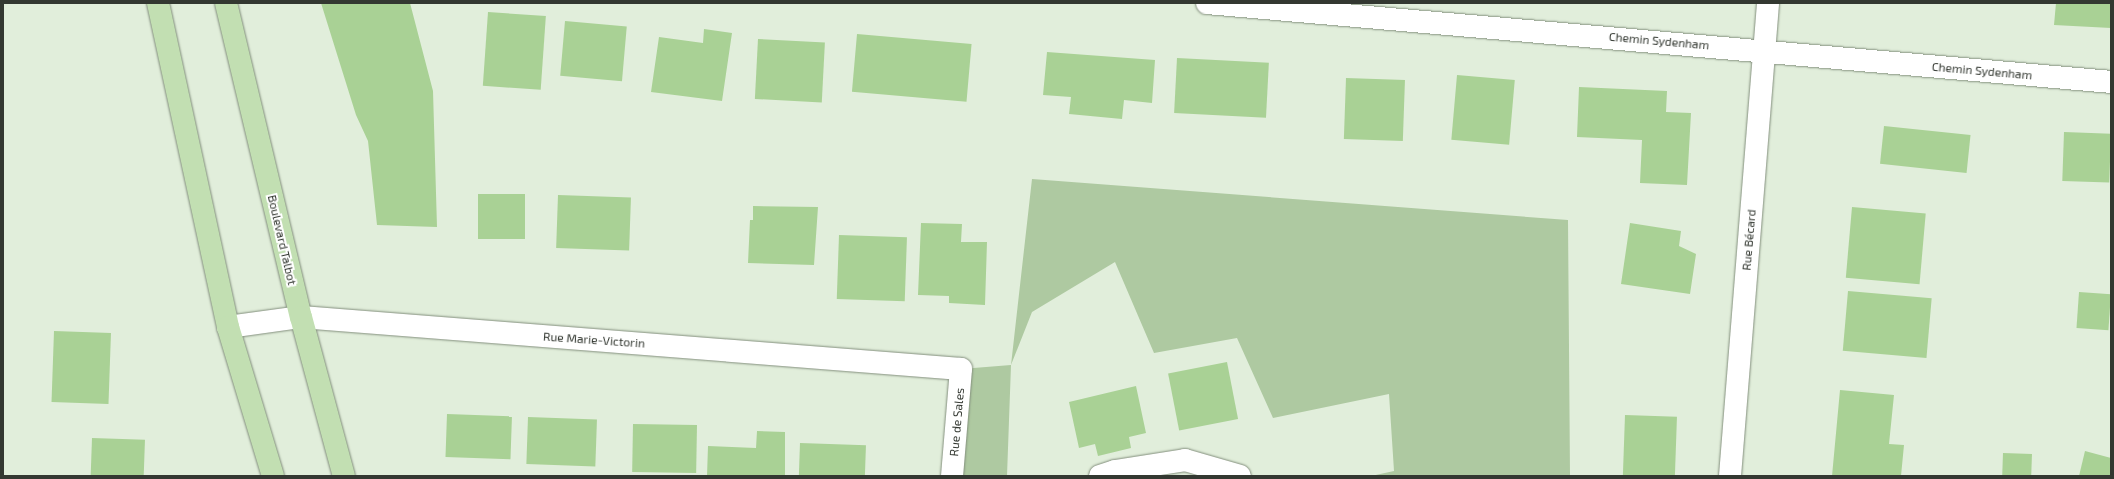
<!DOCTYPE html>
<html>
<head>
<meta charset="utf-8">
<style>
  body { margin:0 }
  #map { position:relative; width:2114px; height:479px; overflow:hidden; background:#e1eedb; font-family:"Exo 2",sans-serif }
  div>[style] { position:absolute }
  .green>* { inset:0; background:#aec9a1 }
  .building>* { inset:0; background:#a9d195; transform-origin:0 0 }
  .roads { filter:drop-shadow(0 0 1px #838f7d) drop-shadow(0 0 1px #838f7d) }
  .minor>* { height:22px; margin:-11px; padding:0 11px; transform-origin:11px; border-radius:11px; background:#fff }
  .major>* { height:22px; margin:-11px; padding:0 11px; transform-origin:11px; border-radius:11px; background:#c2dfb2 }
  span { translate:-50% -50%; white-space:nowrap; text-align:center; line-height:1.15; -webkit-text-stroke:4px #fff; paint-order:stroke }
  .street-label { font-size:12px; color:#333831 }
  .frame { position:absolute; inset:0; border:4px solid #333831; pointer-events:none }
</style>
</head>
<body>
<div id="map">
  <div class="green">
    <i style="clip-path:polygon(1032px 179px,1568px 220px,1570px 476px,1371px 476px,1394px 471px,1389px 394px,1273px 418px,1237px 338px,1154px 353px,1115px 262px,1032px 312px,1011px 365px,1007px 476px,952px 476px,961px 369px,1011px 365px)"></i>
  </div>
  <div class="building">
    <i style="clip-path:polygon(321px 3px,410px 3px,433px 91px,437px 227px,377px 225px,368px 141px,356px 115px)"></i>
    <i style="clip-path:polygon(2056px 3px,2111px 3px,2111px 28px,2054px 25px)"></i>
    <i style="left:488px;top:12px;width:58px;height:74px;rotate:4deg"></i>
    <i style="left:565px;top:21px;width:62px;height:55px;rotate:5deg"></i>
    <i style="clip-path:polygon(704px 29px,732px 33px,722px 101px,651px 92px,659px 37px,703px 43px)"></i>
    <i style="left:857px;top:34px;width:115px;height:58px;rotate:5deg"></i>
    <i style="left:758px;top:39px;width:67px;height:60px;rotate:3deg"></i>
    <i style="clip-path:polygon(1047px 52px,1155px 60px,1152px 103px,1124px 100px,1122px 119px,1069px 114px,1071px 97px,1043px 95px)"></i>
    <i style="left:1177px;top:58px;width:92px;height:55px;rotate:3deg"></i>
    <i style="left:1457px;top:75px;width:58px;height:65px;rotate:5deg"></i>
    <i style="left:1346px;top:78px;width:59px;height:61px;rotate:2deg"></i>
    <i style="clip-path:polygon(1579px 87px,1667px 91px,1666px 112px,1691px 113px,1687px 185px,1640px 183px,1642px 140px,1577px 137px)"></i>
    <i style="left:1884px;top:126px;width:87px;height:38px;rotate:6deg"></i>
    <i style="left:2064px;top:132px;width:47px;height:49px;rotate:2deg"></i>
    <i style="left:478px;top:194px;width:47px;height:45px"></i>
    <i style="left:558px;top:195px;width:73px;height:53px;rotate:2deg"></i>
    <i style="clip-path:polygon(753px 206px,818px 207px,814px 265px,748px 263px,750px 220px,753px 220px)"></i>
    <i style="left:1852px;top:207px;width:74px;height:71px;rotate:5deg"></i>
    <i style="clip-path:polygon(921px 223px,962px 224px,961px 242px,987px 242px,985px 305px,949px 303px,949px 296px,918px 295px)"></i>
    <i style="clip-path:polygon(1630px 223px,1681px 231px,1679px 246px,1696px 254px,1690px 294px,1621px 284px)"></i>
    <i style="left:839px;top:235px;width:68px;height:64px;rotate:2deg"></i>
    <i style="left:1848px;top:291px;width:84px;height:60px;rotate:5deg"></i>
    <i style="left:2079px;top:292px;width:32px;height:36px;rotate:4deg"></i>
    <i style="left:54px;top:331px;width:57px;height:71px;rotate:2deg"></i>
    <i style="left:1227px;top:362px;width:58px;height:60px;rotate:79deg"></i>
    <i style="clip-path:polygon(1136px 386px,1146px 433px,1129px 437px,1131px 448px,1098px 456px,1095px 444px,1079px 448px,1069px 402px)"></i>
    <i style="clip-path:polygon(1840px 390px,1894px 395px,1889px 444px,1904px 445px,1901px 476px,1832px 476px)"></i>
    <i style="left:447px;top:414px;width:65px;height:43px;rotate:2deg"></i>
    <i style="left:1625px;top:415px;width:52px;height:61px;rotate:2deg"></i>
    <i style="left:528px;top:417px;width:69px;height:47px;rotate:2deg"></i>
    <i style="left:633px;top:424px;width:64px;height:48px;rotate:1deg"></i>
    <i style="clip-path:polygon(757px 431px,785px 432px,785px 476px,707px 476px,708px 446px,756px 448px)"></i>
    <i style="left:92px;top:438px;width:53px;height:38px;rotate:2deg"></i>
    <i style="left:800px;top:443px;width:66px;height:33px;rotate:2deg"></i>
    <i style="clip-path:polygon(2085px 451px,2111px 458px,2111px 476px,2079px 476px)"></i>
    <i style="left:2003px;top:453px;width:29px;height:23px;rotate:2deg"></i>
  </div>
  <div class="roads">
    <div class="minor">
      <i style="left:1207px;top:3px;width:907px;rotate:4.99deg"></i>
      <i style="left:228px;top:327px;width:74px;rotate:-7.8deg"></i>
      <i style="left:301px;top:317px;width:662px;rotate:4.5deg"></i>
      <i style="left:961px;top:369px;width:107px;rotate:94.8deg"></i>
      <i style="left:1100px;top:476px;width:16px;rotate:-18deg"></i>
      <i style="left:1115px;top:471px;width:71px;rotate:-8.9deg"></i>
      <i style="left:1185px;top:460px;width:57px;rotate:16.2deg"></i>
      <i style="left:1730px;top:476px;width:475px;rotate:-85.4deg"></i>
    </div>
    <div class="major">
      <i style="left:158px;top:3px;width:331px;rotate:77.8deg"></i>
      <i style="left:228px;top:327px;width:156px;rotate:73.2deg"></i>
      <i style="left:226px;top:3px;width:323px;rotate:76.6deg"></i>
      <i style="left:301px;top:317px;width:165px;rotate:74.9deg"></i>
    </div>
  </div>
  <div class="street-label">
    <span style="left:1659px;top:41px;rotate:5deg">Chemin Sydenham</span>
    <span style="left:1982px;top:71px;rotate:5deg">Chemin Sydenham</span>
    <span style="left:282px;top:240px;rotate:77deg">Boulevard Talbot</span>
    <span style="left:1749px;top:240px;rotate:-85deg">Rue Bécard</span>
    <span style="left:594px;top:340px;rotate:4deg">Rue Marie-Victorin</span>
    <span style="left:957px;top:422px;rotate:-85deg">Rue de Sales</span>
  </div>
  <div class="frame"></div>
</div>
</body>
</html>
